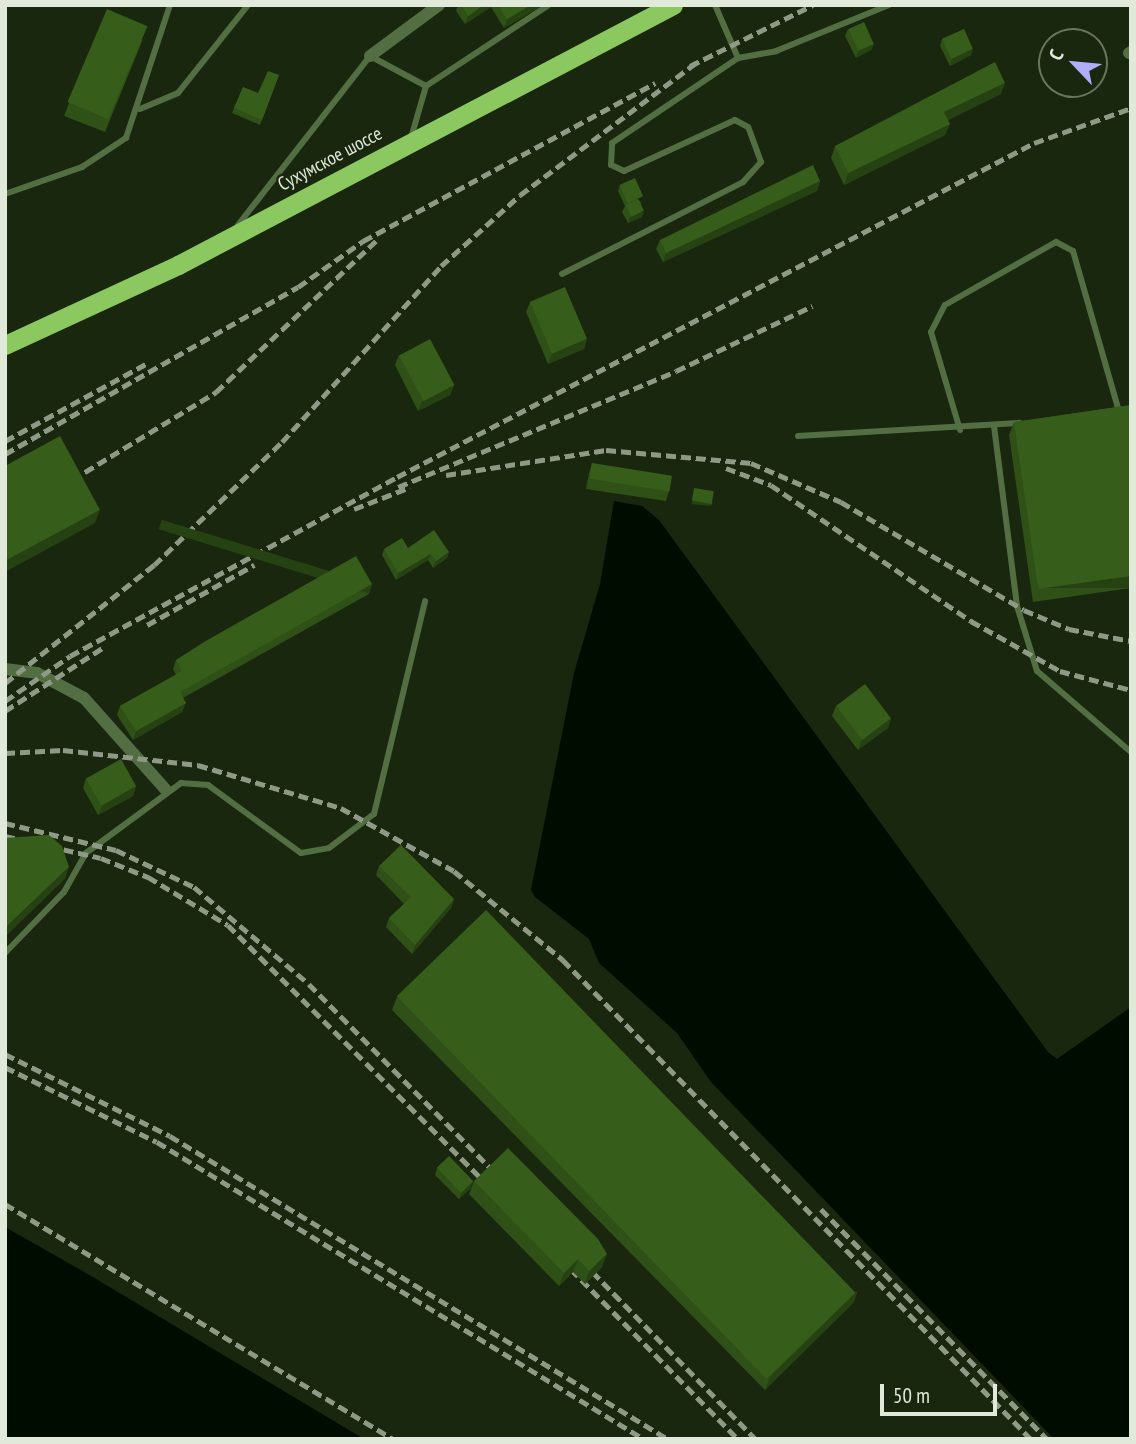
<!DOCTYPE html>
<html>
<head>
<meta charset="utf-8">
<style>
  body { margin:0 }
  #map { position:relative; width:1136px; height:1444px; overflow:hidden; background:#19270f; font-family:"PT Sans Narrow",sans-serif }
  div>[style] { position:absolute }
  .water>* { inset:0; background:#000c00 }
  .service>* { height:6px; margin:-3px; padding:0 3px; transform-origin:3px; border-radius:3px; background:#536e42 }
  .minor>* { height:12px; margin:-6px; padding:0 6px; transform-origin:6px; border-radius:6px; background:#536e42 }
  .trunk>* { height:19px; margin:-9.5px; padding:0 9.5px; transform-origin:9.5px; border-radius:9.5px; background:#8bc960 }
  .rail>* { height:4.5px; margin-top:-2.25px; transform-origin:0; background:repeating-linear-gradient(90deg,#8e9986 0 10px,transparent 0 15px) }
  .wall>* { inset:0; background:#2f5016 }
  .shaded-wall>* { inset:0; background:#264112; transform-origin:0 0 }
  .building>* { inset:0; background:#375d1a; transform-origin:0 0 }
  span { translate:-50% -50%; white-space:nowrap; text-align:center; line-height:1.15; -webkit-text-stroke:5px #19270f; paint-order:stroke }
  .street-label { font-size:19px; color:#e0e9da }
  .frame { position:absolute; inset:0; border:7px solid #e0e9da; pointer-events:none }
  .north { position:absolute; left:1038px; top:28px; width:70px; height:70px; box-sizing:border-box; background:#19270f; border:2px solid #697560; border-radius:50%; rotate:296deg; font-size:19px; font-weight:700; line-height:28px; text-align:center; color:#e0e9da }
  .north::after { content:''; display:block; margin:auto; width:24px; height:32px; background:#afaefa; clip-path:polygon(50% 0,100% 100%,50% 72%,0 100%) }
  .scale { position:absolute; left:880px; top:1384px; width:117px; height:32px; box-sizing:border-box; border:4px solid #e0e9da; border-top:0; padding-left:9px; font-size:21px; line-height:24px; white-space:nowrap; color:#e0e9da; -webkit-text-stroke:5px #19270f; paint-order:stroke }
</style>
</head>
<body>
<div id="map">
  <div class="water">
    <i style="clip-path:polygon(614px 501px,642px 506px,659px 520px,1048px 1052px,1057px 1059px,1131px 1007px,1131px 1439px,1054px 1439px,711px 1082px,677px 1033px,599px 963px,589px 939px,535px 897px,531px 890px,574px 673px,600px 584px)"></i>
    <i style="clip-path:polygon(5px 1227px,86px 1273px,364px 1439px,5px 1439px)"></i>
  </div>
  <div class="service">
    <i style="left:715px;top:5px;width:58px;rotate:66.5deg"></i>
    <i style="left:140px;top:109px;width:41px;rotate:-22.8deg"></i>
    <i style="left:178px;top:93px;width:112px;rotate:-51.5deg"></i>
    <i style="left:411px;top:138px;width:54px;rotate:-73.9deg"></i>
    <i style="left:426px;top:86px;width:147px;rotate:-33.4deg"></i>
    <i style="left:5px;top:194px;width:82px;rotate:-19.3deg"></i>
    <i style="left:82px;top:167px;width:53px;rotate:-33.4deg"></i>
    <i style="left:126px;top:138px;width:140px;rotate:-71.7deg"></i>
    <i style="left:238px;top:225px;width:214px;rotate:-52deg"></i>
    <i style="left:370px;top:56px;width:64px;rotate:28.2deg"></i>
    <i style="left:562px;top:274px;width:203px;rotate:-26.9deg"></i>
    <i style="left:743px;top:182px;width:27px;rotate:-48deg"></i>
    <i style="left:761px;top:162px;width:37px;rotate:-110deg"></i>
    <i style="left:748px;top:127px;width:15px;rotate:-152deg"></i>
    <i style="left:735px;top:120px;width:122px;rotate:155.3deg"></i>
    <i style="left:624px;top:171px;width:14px;rotate:-155deg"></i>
    <i style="left:611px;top:165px;width:22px;rotate:-87deg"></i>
    <i style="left:612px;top:143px;width:152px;rotate:-34deg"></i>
    <i style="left:738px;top:58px;width:39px;rotate:-10deg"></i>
    <i style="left:776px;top:51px;width:122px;rotate:-22.2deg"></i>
    <i style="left:994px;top:426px;width:181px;rotate:82.7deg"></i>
    <i style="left:1017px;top:606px;width:68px;rotate:72.9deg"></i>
    <i style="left:1037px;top:671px;width:124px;rotate:40.8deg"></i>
    <i style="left:960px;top:430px;width:102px;rotate:-106.5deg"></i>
    <i style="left:931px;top:332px;width:30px;rotate:-63deg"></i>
    <i style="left:945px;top:305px;width:128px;rotate:-29.6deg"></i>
    <i style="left:1056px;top:242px;width:19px;rotate:28deg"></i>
    <i style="left:1073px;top:251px;width:166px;rotate:74deg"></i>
    <i style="left:798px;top:436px;width:222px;rotate:-3.4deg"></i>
    <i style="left:5px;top:953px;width:85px;rotate:-46deg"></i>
    <i style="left:64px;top:892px;width:45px;rotate:-60.6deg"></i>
    <i style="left:86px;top:853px;width:118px;rotate:-36.4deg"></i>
    <i style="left:181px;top:783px;width:27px;rotate:4deg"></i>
    <i style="left:208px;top:785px;width:115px;rotate:36.2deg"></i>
    <i style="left:301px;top:853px;width:28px;rotate:-10deg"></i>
    <i style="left:329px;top:848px;width:56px;rotate:-37.1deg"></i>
    <i style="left:374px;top:814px;width:219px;rotate:-76.5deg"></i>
  </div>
  <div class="minor">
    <i style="left:1129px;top:53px;width:2px;rotate:-27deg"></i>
    <i style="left:370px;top:56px;width:86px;rotate:-36.5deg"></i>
    <i style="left:5px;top:669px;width:32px;rotate:7deg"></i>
    <i style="left:37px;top:673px;width:53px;rotate:28deg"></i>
    <i style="left:84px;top:698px;width:122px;rotate:48.3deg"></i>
  </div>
  <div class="trunk">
    <i style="left:5px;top:345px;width:191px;rotate:-24.8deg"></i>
    <i style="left:178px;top:265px;width:559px;rotate:-27.71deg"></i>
  </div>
  <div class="rail">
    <i style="left:690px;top:66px;width:137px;rotate:-26.4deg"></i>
    <i style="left:5px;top:441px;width:164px;rotate:-28.7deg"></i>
    <i style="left:5px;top:454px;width:337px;rotate:-29.7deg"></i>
    <i style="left:298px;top:287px;width:80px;rotate:-35.3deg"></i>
    <i style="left:363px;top:241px;width:332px;rotate:-28.4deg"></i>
    <i style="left:726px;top:468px;width:48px;rotate:20.7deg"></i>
    <i style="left:771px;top:485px;width:242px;rotate:34.2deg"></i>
    <i style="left:971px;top:621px;width:102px;rotate:29.3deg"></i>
    <i style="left:1060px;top:671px;width:73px;rotate:15deg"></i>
    <i style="left:446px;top:475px;width:162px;rotate:-8.9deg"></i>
    <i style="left:606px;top:450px;width:146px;rotate:5.1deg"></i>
    <i style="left:751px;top:463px;width:98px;rotate:23.4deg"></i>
    <i style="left:841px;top:502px;width:212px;rotate:30.5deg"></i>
    <i style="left:1024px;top:610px;width:49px;rotate:22.9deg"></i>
    <i style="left:1069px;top:629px;width:63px;rotate:11deg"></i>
    <i style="left:72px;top:480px;width:169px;rotate:-31.4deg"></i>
    <i style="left:216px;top:392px;width:223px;rotate:-43.4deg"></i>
    <i style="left:398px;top:487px;width:301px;rotate:-22.6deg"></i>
    <i style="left:676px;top:371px;width:151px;rotate:-25.5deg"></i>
    <i style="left:354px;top:509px;width:60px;rotate:-21.4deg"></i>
    <i style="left:147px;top:625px;width:123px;rotate:-29.3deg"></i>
    <i style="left:5px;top:683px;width:190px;rotate:-38.4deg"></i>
    <i style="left:154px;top:565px;width:178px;rotate:-43.9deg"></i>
    <i style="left:282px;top:442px;width:237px;rotate:-47.9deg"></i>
    <i style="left:441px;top:266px;width:106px;rotate:-41.9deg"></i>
    <i style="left:520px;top:195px;width:220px;rotate:-36.9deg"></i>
    <i style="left:5px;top:701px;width:79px;rotate:-34.7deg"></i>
    <i style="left:70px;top:656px;width:373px;rotate:-28.7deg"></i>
    <i style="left:397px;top:477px;width:719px;rotate:-27.67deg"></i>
    <i style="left:1034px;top:143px;width:103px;rotate:-19.8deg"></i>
    <i style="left:5px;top:711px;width:118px;rotate:-32.9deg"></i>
    <i style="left:5px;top:753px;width:58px;rotate:-3deg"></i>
    <i style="left:63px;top:750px;width:136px;rotate:6.3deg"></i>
    <i style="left:198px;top:765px;width:149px;rotate:16.7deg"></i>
    <i style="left:341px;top:808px;width:129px;rotate:29.1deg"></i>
    <i style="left:454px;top:871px;width:141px;rotate:39.2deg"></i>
    <i style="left:563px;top:960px;width:670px;rotate:45.67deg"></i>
    <i style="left:5px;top:823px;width:114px;rotate:13.7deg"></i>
    <i style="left:116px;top:850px;width:86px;rotate:25.4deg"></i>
    <i style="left:194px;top:887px;width:150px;rotate:40.1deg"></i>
    <i style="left:309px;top:984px;width:274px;rotate:45.4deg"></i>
    <i style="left:5px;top:836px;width:98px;rotate:12.9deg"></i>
    <i style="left:101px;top:858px;width:51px;rotate:22deg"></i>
    <i style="left:148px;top:877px;width:93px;rotate:31deg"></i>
    <i style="left:228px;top:925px;width:373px;rotate:45deg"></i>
    <i style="left:5px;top:1054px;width:184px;rotate:26.4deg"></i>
    <i style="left:170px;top:1136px;width:583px;rotate:31.32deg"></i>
    <i style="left:5px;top:1067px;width:169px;rotate:26.3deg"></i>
    <i style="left:157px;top:1142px;width:570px;rotate:31.38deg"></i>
    <i style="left:5px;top:1204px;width:454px;rotate:31.2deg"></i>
    <i style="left:821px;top:1209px;width:322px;rotate:45.5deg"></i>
    <i style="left:582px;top:1261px;width:249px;rotate:45.7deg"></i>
    <i style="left:571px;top:1269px;width:238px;rotate:45.5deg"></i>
  </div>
  <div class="wall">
    <i style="clip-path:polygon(458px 5px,543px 5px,504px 28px,491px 7px,465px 24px,456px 11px)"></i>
    <i style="clip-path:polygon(848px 29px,874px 44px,871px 50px,856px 58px,845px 36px)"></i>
    <i style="clip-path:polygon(143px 39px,105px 132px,64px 116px,69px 103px)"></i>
    <i style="clip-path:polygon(942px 39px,971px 55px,950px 66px,940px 46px)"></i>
    <i style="clip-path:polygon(279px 75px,260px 125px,232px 113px,243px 87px,258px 93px)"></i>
    <i style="clip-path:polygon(1001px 94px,948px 120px,950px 124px,945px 135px,844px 185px,831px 158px,835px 146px)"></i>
    <i style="clip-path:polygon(820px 181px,817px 191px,663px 262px,656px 249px,660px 240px)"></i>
    <i style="clip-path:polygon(620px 185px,641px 202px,642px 217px,628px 223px,622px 212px,625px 206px,618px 191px)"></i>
    <i style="clip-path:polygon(530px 302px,587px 339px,584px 349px,548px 364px,526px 312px)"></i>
    <i style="clip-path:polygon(399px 355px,454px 385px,450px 395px,418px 411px,395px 365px)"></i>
    <i style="clip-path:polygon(1131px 405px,1131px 588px,1033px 602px,1009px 435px,1014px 422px)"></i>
    <i style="clip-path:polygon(592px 463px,669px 491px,666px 501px,586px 489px,589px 473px)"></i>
    <i style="clip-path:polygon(408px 548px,449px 552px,447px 558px,433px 568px,428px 560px,396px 580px,382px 555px,384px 549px)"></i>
    <i style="clip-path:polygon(372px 584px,369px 594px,183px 698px,186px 703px,182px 712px,133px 740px,117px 715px,120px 706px,176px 675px,173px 669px,176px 660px)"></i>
    <i style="clip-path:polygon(836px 706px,891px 718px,888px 728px,858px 750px,832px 716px)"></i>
    <i style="clip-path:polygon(86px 778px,136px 786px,133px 796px,98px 815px,83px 788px)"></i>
    <i style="clip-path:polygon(379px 866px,454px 899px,451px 908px,412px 954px,386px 927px,389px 918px,404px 904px,376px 875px)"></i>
    <i style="clip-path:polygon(397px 997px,854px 1302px,765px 1390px,392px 1010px)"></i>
    <i style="clip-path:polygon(437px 1168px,471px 1188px,459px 1199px,435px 1175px)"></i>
    <i style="clip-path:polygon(474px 1181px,602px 1267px,585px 1284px,573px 1272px,559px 1286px,469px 1194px)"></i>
  </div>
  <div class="shaded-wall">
    <i style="clip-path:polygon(484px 5px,491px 5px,491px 7px,465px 24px,468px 16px)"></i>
    <i style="clip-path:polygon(531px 5px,543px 5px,504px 28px,507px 19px)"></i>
    <i style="clip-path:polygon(874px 44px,871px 50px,856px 58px,858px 51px)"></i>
    <i style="clip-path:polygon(973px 49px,971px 55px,950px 66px,952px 59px)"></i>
    <i style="clip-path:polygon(1005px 83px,1001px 94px,940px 124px,944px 112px)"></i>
    <i style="clip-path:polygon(950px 124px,945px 135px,844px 185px,848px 173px)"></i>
    <i style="clip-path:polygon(820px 181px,817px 191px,663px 262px,666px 253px)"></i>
    <i style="clip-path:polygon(644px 211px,642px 217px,628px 223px,630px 217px)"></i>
    <i style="clip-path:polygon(587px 339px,584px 349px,548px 364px,552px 354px)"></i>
    <i style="clip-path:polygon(454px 385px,450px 395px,418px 411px,422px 401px)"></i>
    <i style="clip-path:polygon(693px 501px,713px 503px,711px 506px,691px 504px)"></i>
    <i style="clip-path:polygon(100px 510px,95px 523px,5px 572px,5px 561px)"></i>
    <i style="clip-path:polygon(449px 552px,447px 558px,433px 568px,436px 561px)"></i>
    <i style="clip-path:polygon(431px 554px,428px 560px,396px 580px,398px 573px)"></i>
    <i style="left:1131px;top:576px;width:12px;height:94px;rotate:90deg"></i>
    <i style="left:372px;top:584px;width:10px;height:220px;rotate:107deg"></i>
    <i style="clip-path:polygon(186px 703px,182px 712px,133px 740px,136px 731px)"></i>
    <i style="clip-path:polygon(891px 718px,888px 728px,858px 750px,861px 741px)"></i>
    <i style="clip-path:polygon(136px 786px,133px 796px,98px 815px,102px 806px)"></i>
    <i style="clip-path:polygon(69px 867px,65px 879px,5px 937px,5px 928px)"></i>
    <i style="clip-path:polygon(454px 899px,451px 908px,412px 954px,415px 945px)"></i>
    <i style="clip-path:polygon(473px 1181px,471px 1188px,459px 1199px,461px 1193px)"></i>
    <i style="clip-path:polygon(607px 1254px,602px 1267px,585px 1284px,589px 1271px)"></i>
    <i style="clip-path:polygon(578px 1259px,573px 1272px,559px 1286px,564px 1273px)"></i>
    <i style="clip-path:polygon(858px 1290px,854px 1302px,765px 1390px,770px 1377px)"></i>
  </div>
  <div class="building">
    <i style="clip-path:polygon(461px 5px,484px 5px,468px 16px)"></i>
    <i style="clip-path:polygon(498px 5px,531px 5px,507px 19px)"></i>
    <i style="left:107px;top:9px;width:44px;height:101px;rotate:23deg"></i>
    <i style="left:864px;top:22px;width:24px;height:17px;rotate:66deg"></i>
    <i style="left:964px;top:29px;width:22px;height:24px;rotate:66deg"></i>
    <i style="clip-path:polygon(995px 62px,1005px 83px,944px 112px,950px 124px,848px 173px,835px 146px)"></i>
    <i style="clip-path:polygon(268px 71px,279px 75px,262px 120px,234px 108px,243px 87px,258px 93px)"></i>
    <i style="clip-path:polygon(813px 165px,820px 181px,666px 253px,660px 240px)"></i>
    <i style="left:635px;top:178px;width:20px;height:17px;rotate:66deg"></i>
    <i style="left:638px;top:199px;width:13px;height:14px;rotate:63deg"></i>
    <i style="left:565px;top:287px;width:56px;height:38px;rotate:67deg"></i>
    <i style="left:430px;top:339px;width:52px;height:35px;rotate:62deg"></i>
    <i style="clip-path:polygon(1131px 405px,1131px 576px,1038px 589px,1014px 422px)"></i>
    <i style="clip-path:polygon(60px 436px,100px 510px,5px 561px,5px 466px)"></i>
    <i style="left:592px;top:463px;width:81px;height:16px;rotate:9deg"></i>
    <i style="left:694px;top:488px;width:20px;height:13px;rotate:9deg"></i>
    <i style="clip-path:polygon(434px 530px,449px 552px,436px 561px,431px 554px,398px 573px,384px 549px,402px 538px,408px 548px)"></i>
    <i style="clip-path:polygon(356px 556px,372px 584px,180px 692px,186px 703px,136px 731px,120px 706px,182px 671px,176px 660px,204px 642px)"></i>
    <i style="left:865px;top:684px;width:43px;height:36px;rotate:53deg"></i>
    <i style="left:121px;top:759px;width:31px;height:40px;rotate:61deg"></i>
    <i style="clip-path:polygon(49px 835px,62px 846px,69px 867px,5px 928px,5px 838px)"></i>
    <i style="clip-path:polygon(401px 845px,454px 899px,415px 945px,389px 918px,411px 897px,379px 866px)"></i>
    <i style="left:486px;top:910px;width:532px;height:124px;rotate:46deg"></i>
    <i style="clip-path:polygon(508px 1148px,598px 1239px,607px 1254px,589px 1271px,578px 1259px,564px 1273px,474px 1181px)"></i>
    <i style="left:449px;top:1156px;width:35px;height:17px;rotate:46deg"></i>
  </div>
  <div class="street-label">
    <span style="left:330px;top:159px;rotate:-28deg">Сухумское шоссе</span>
  </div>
  <div class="frame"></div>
  <div class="north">С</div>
  <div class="scale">50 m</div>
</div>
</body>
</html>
